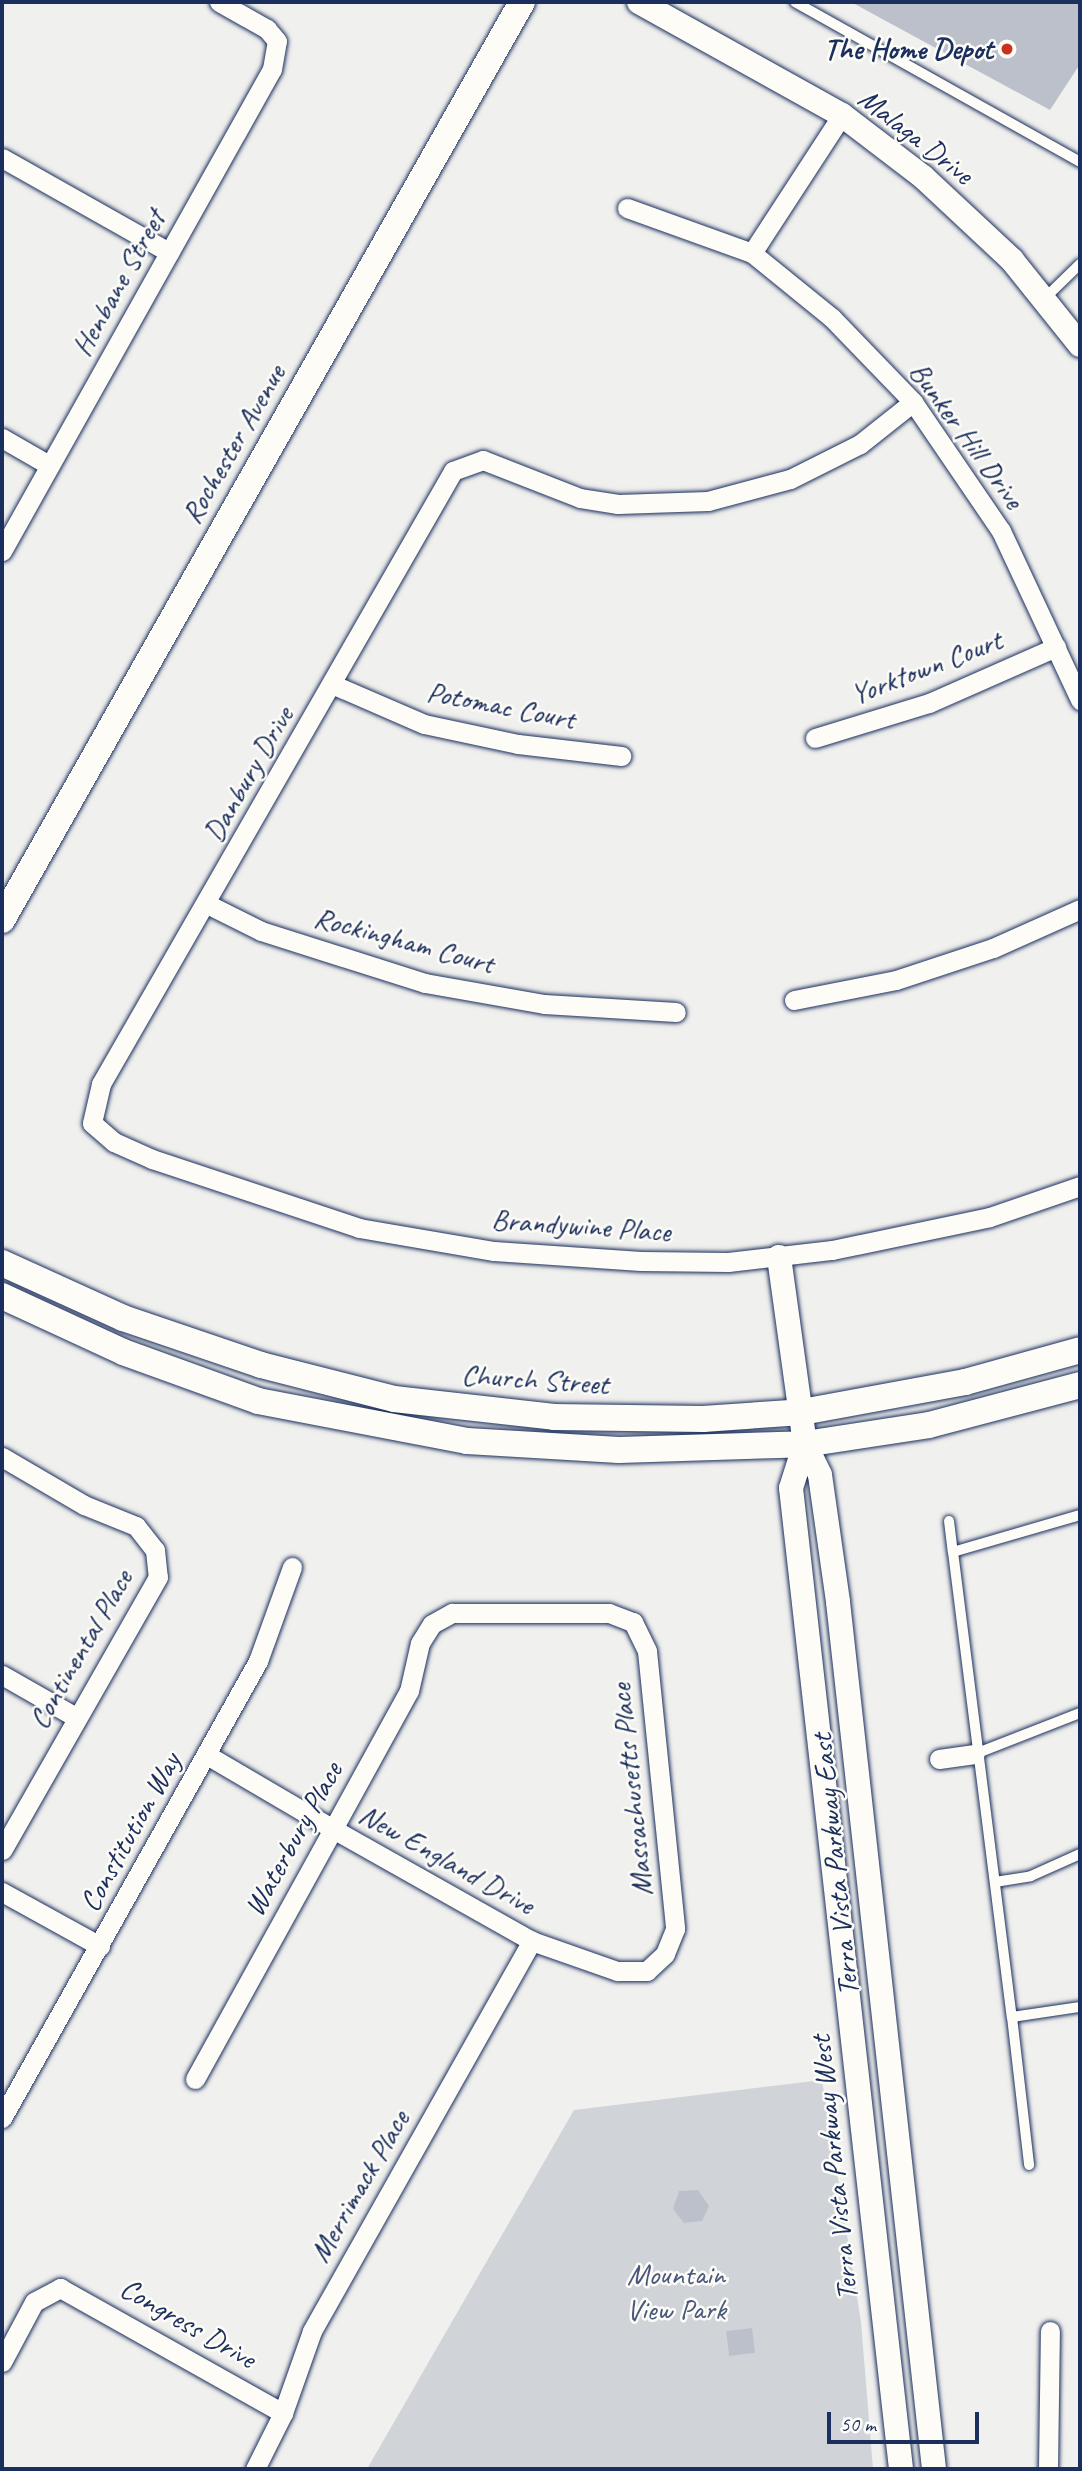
<!DOCTYPE html>
<html>
<head>
<meta charset="utf-8">
<style>
  body { margin:0 }
  #map { position:relative; width:1082px; height:2471px; overflow:hidden; background:#f0f0ee; font-family:Caveat,sans-serif }
  div>[style] { position:absolute }
  .green>* { inset:0; background:#d0d3d8 }
  .building>* { inset:0; background:#bbc0ca; transform-origin:0 0 }
  .roads { filter:drop-shadow(0 0 2px #1b2f5e) drop-shadow(0 0 2px #1b2f5e) }
  .service>* { height:10px; margin:-5px; padding:0 5px; transform-origin:5px; border-radius:5px; background:#fdfcf7 }
  .minor>* { height:19px; margin:-9.5px; padding:0 9.5px; transform-origin:9.5px; border-radius:9.5px; background:#fdfcf7 }
  .tertiary>* { height:24px; margin:-12px; padding:0 12px; transform-origin:12px; border-radius:12px; background:#fdfcf7 }
  .secondary>* { height:26px; margin:-13px; padding:0 13px; transform-origin:13px; border-radius:13px; background:#fdfcf7 }
  .dots>* { width:19px; height:19px; translate:-50% -50%; box-sizing:border-box; border:4px solid #fdfcf7; border-radius:50% }
  span { translate:-50% -50%; white-space:nowrap; text-align:center; line-height:1.15; -webkit-text-stroke:5px #fdfcf7; paint-order:stroke }
  .poi-label { font-size:30px; color:#1b2f5e; font-weight:700 }
  .right { translate:-100% -50%; text-align:right }
  .street-label { font-size:30px; color:#1b2f5e }
  .park-label { font-size:30px; color:#48587c }
  .frame { position:absolute; inset:0; border:4px solid #1b2f5e; pointer-events:none }
  .scale { position:absolute; left:827px; top:2412px; width:152px; height:32px; box-sizing:border-box; border:4px solid #1b2f5e; border-top:0; padding-left:9px; font-size:21px; line-height:24px; white-space:nowrap; color:#1b2f5e; -webkit-text-stroke:5px #fdfcf7; paint-order:stroke }
</style>
</head>
<body>
<div id="map">
  <div class="green">
    <i style="clip-path:polygon(822px 2080px,861px 2322px,873px 2469px,367px 2469px,574px 2110px)"></i>
  </div>
  <div class="building">
    <i style="clip-path:polygon(851px 2px,1080px 2px,1080px 64px,1050px 110px)"></i>
    <i style="clip-path:polygon(698px 2190px,709px 2206px,702px 2221px,684px 2223px,673px 2209px,679px 2191px)"></i>
    <i style="left:752px;top:2328px;width:25px;height:26px;rotate:83deg"></i>
  </div>
  <div class="roads">
    <div class="service">
      <i style="left:795px;top:2px;width:327px;rotate:29.3deg"></i>
      <i style="left:1044px;top:299px;width:50px;rotate:-44.2deg"></i>
      <i style="left:1080px;top:1515px;width:132px;rotate:163.8deg"></i>
      <i style="left:953px;top:1552px;width:469px;rotate:82.8deg"></i>
      <i style="left:1012px;top:2017px;width:69px;rotate:-8.4deg"></i>
      <i style="left:949px;top:1521px;width:31px;rotate:83deg"></i>
      <i style="left:975px;top:1754px;width:113px;rotate:-21.3deg"></i>
      <i style="left:995px;top:1882px;width:36px;rotate:-9deg"></i>
      <i style="left:1031px;top:1876px;width:54px;rotate:-24.2deg"></i>
      <i style="left:1012px;top:2017px;width:149px;rotate:83.4deg"></i>
    </div>
    <div class="minor">
      <i style="left:2px;top:158px;width:192px;rotate:29.4deg"></i>
      <i style="left:627px;top:208px;width:133px;rotate:19.8deg"></i>
      <i style="left:752px;top:253px;width:103px;rotate:39.1deg"></i>
      <i style="left:832px;top:318px;width:117px;rotate:46deg"></i>
      <i style="left:913px;top:402px;width:156px;rotate:55.7deg"></i>
      <i style="left:1001px;top:531px;width:187px;rotate:64.9deg"></i>
      <i style="left:752px;top:253px;width:165px;rotate:-56.9deg"></i>
      <i style="left:913px;top:402px;width:68px;rotate:141.6deg"></i>
      <i style="left:860px;top:444px;width:78px;rotate:153.4deg"></i>
      <i style="left:790px;top:479px;width:85px;rotate:165deg"></i>
      <i style="left:708px;top:501px;width:90px;rotate:178.1deg"></i>
      <i style="left:618px;top:504px;width:38px;rotate:-171deg"></i>
      <i style="left:580px;top:498px;width:104px;rotate:-158.6deg"></i>
      <i style="left:483px;top:460px;width:32px;rotate:160deg"></i>
      <i style="left:453px;top:471px;width:707px;rotate:119.87deg"></i>
      <i style="left:101px;top:1084px;width:40px;rotate:103deg"></i>
      <i style="left:92px;top:1123px;width:29px;rotate:41deg"></i>
      <i style="left:114px;top:1142px;width:42px;rotate:24.1deg"></i>
      <i style="left:152px;top:1159px;width:218px;rotate:18.4deg"></i>
      <i style="left:359px;top:1228px;width:137px;rotate:9.7deg"></i>
      <i style="left:494px;top:1251px;width:147px;rotate:3.9deg"></i>
      <i style="left:641px;top:1261px;width:87px;rotate:0.7deg"></i>
      <i style="left:728px;top:1262px;width:105px;rotate:-6.6deg"></i>
      <i style="left:832px;top:1250px;width:161px;rotate:-11.8deg"></i>
      <i style="left:990px;top:1217px;width:95px;rotate:-19deg"></i>
      <i style="left:2px;top:438px;width:54px;rotate:29.9deg"></i>
      <i style="left:2px;top:551px;width:552px;rotate:-60.74deg"></i>
      <i style="left:272px;top:69px;width:28px;rotate:-80deg"></i>
      <i style="left:277px;top:41px;width:16px;rotate:-130deg"></i>
      <i style="left:267px;top:29px;width:55px;rotate:-150.6deg"></i>
      <i style="left:334px;top:685px;width:98px;rotate:23.4deg"></i>
      <i style="left:424px;top:724px;width:96px;rotate:12deg"></i>
      <i style="left:518px;top:744px;width:104px;rotate:6.6deg"></i>
      <i style="left:815px;top:738px;width:119px;rotate:-17.1deg"></i>
      <i style="left:929px;top:703px;width:139px;rotate:-23.8deg"></i>
      <i style="left:207px;top:904px;width:60px;rotate:26.6deg"></i>
      <i style="left:261px;top:931px;width:172px;rotate:17.6deg"></i>
      <i style="left:425px;top:983px;width:121px;rotate:10deg"></i>
      <i style="left:544px;top:1004px;width:132px;rotate:3.5deg"></i>
      <i style="left:794px;top:1000px;width:104px;rotate:-11.1deg"></i>
      <i style="left:896px;top:980px;width:102px;rotate:-18.3deg"></i>
      <i style="left:993px;top:948px;width:95px;rotate:-24.1deg"></i>
      <i style="left:2px;top:1457px;width:95px;rotate:30.3deg"></i>
      <i style="left:84px;top:1505px;width:56px;rotate:22deg"></i>
      <i style="left:136px;top:1526px;width:31px;rotate:52deg"></i>
      <i style="left:155px;top:1550px;width:27px;rotate:84deg"></i>
      <i style="left:158px;top:1577px;width:314px;rotate:119.7deg"></i>
      <i style="left:2px;top:1675px;width:83px;rotate:29.7deg"></i>
      <i style="left:939px;top:1759px;width:36px;rotate:-8deg"></i>
      <i style="left:2px;top:1892px;width:112px;rotate:28.9deg"></i>
      <i style="left:195px;top:2079px;width:286px;rotate:-61.1deg"></i>
      <i style="left:333px;top:1829px;width:158px;rotate:-61.2deg"></i>
      <i style="left:409px;top:1691px;width:49px;rotate:-77.1deg"></i>
      <i style="left:420px;top:1643px;width:22px;rotate:-58deg"></i>
      <i style="left:432px;top:1624px;width:23px;rotate:-29deg"></i>
      <i style="left:452px;top:1613px;width:157px"></i>
      <i style="left:609px;top:1613px;width:26px;rotate:21deg"></i>
      <i style="left:633px;top:1622px;width:32px;rotate:64deg"></i>
      <i style="left:647px;top:1651px;width:279px;rotate:84.2deg"></i>
      <i style="left:675px;top:1929px;width:27px;rotate:112deg"></i>
      <i style="left:665px;top:1954px;width:25px;rotate:137deg"></i>
      <i style="left:647px;top:1971px;width:30px;rotate:180deg"></i>
      <i style="left:617px;top:1971px;width:90px;rotate:-160.6deg"></i>
      <i style="left:532px;top:1941px;width:228px;rotate:-150.6deg"></i>
      <i style="left:333px;top:1829px;width:146px;rotate:-149.6deg"></i>
      <i style="left:2px;top:2118px;width:524px;rotate:-60.74deg"></i>
      <i style="left:258px;top:1661px;width:100px;rotate:-70.1deg"></i>
      <i style="left:2px;top:2362px;width:68px;rotate:-61.9deg"></i>
      <i style="left:34px;top:2302px;width:30px;rotate:-28deg"></i>
      <i style="left:60px;top:2288px;width:256px;rotate:29.3deg"></i>
      <i style="left:255px;top:2469px;width:63px;rotate:-63.4deg"></i>
      <i style="left:283px;top:2413px;width:87px;rotate:-70.5deg"></i>
      <i style="left:312px;top:2331px;width:448px;rotate:-60.6deg"></i>
      <i style="left:1048px;top:2469px;width:138px;rotate:-89.2deg"></i>
    </div>
    <div class="tertiary">
      <i style="left:639px;top:2px;width:232px;rotate:29.1deg"></i>
      <i style="left:842px;top:115px;width:102px;rotate:37.4deg"></i>
      <i style="left:923px;top:177px;width:122px;rotate:43deg"></i>
      <i style="left:1012px;top:260px;width:109px;rotate:51.3deg"></i>
      <i style="left:779px;top:1257px;width:189px;rotate:82.1deg"></i>
      <i style="left:805px;top:1444px;width:34px;rotate:64deg"></i>
      <i style="left:820px;top:1475px;width:128px;rotate:81.9deg"></i>
      <i style="left:838px;top:1602px;width:872px;rotate:83.68deg"></i>
      <i style="left:805px;top:1444px;width:46px;rotate:107.7deg"></i>
      <i style="left:791px;top:1488px;width:987px;rotate:83.6deg"></i>
    </div>
    <div class="secondary">
      <i style="left:2px;top:920px;width:1055px;rotate:-60.47deg"></i>
      <i style="left:2px;top:1263px;width:133px;rotate:24.4deg"></i>
      <i style="left:123px;top:1318px;width:146px;rotate:18.8deg"></i>
      <i style="left:261px;top:1365px;width:137px;rotate:14.3deg"></i>
      <i style="left:394px;top:1399px;width:161px;rotate:6.4deg"></i>
      <i style="left:554px;top:1417px;width:149px;rotate:0.8deg"></i>
      <i style="left:703px;top:1419px;width:99px;rotate:-4deg"></i>
      <i style="left:802px;top:1412px;width:166px;rotate:-10.4deg"></i>
      <i style="left:965px;top:1382px;width:119px;rotate:-15.5deg"></i>
      <i style="left:2px;top:1296px;width:133px;rotate:24.8deg"></i>
      <i style="left:123px;top:1352px;width:144px;rotate:19.9deg"></i>
      <i style="left:258px;top:1401px;width:213px;rotate:10.8deg"></i>
      <i style="left:467px;top:1441px;width:152px;rotate:3.4deg"></i>
      <i style="left:619px;top:1450px;width:186px;rotate:-1.8deg"></i>
      <i style="left:805px;top:1444px;width:125px;rotate:-8.7deg"></i>
      <i style="left:929px;top:1425px;width:156px;rotate:-14.8deg"></i>
    </div>
  </div>
  <div class="dots">
    <i style="left:1007px;top:49px;background:#c8321e"></i>
  </div>
  <div class="poi-label">
    <span class="right" style="left:993px;top:49px">The Home Depot</span>
  </div>
  <div class="street-label">
    <span style="left:916px;top:136px;rotate:38deg">Malaga Drive</span>
    <span style="left:118px;top:283px;rotate:-61deg">Henbane Street</span>
    <span style="left:967px;top:435px;rotate:54deg">Bunker Hill Drive</span>
    <span style="left:233px;top:444px;rotate:-60deg">Rochester Avenue</span>
    <span style="left:926px;top:667px;rotate:-21deg">Yorktown Court</span>
    <span style="left:501px;top:705px;rotate:11deg">Potomac Court</span>
    <span style="left:248px;top:774px;rotate:-60deg">Danbury Drive</span>
    <span style="left:404px;top:940px;rotate:15deg">Rockingham Court</span>
    <span style="left:581px;top:1225px;rotate:4deg">Brandywine Place</span>
    <span style="left:535px;top:1379px;rotate:4deg">Church Street</span>
    <span style="left:80px;top:1649px;rotate:-60deg">Continental Place</span>
    <span style="left:631px;top:1790px;rotate:-96deg">Massachusetts Place</span>
    <span style="left:130px;top:1832px;rotate:-61deg">Constitution Way</span>
    <span style="left:293px;top:1839px;rotate:-61deg">Waterbury Place</span>
    <span style="left:447px;top:1859px;rotate:29deg">New England Drive</span>
    <span style="left:835px;top:1865px;rotate:-96deg">Terra Vista Parkway East</span>
    <span style="left:834px;top:2168px;rotate:-96deg">Terra Vista Parkway West</span>
    <span style="left:359px;top:2186px;rotate:-60deg">Merrimack Place</span>
    <span style="left:188px;top:2323px;rotate:30deg">Congress Drive</span>
  </div>
  <div class="park-label">
    <span style="left:676px;top:2291px">Mountain<br>View Park</span>
  </div>
  <div class="frame"></div>
  <div class="scale">50 m</div>
</div>
</body>
</html>
